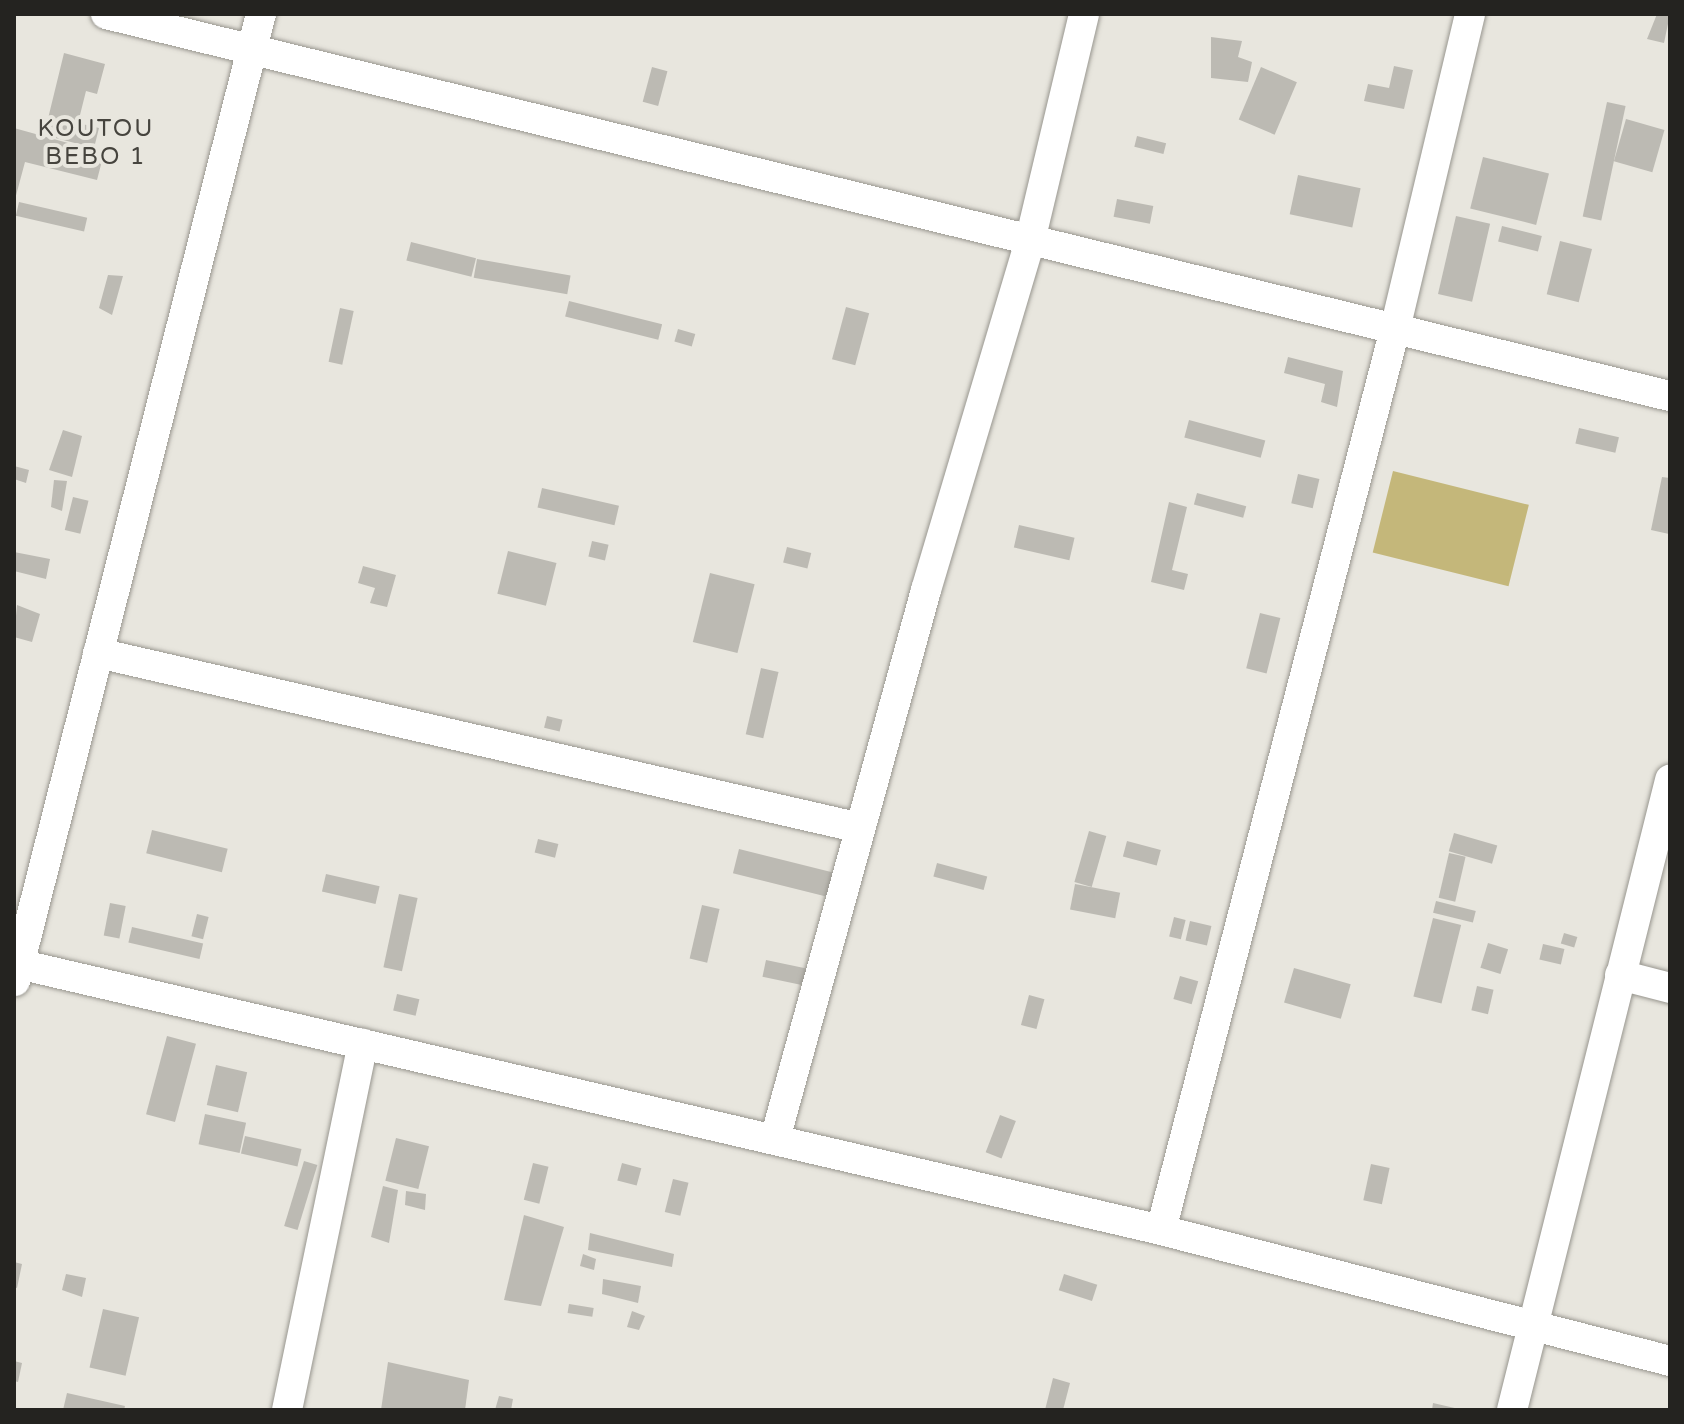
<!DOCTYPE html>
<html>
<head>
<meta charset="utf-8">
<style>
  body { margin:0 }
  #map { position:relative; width:1684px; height:1424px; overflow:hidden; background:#e8e6de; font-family:"Varela Round",sans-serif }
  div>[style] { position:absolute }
  .green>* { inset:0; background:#c4b77a; transform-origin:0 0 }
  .building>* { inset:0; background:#bcbab3; transform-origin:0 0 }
  .roads { filter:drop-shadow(0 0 2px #98968f) drop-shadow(0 0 2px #98968f) }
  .minor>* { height:30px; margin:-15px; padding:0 15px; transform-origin:15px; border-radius:15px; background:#fff }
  span { translate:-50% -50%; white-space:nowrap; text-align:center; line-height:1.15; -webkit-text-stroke:8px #e8e6de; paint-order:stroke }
  .quarter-label { font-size:24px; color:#46443e; letter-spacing:2px }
  .frame { position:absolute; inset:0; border:16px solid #242320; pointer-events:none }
</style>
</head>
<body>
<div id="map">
  <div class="green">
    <i style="left:1393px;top:471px;width:140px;height:84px;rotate:14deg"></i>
  </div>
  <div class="building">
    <i style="clip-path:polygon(1657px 14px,1670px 14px,1664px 43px,1647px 39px)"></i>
    <i style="clip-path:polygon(1211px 37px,1242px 41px,1238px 57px,1252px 62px,1248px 82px,1211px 78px)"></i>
    <i style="clip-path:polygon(64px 53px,105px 64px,97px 94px,86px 91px,78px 123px,99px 128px,94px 148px,44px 135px)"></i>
    <i style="clip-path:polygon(1394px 66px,1413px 70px,1404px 109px,1364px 101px,1368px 84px,1389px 88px)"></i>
    <i style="left:652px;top:67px;width:16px;height:36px;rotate:15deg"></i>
    <i style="left:1261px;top:67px;width:39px;height:57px;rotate:23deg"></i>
    <i style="left:1607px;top:102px;width:19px;height:117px;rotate:12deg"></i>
    <i style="left:1626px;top:119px;width:40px;height:44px;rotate:16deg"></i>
    <i style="clip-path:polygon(14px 128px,104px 153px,97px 180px,25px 162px,14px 203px)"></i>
    <i style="left:1137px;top:136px;width:30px;height:11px;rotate:14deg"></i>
    <i style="left:1483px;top:157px;width:68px;height:53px;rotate:14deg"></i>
    <i style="left:1298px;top:175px;width:64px;height:40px;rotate:12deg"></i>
    <i style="left:1117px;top:199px;width:37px;height:18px;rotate:11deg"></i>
    <i style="left:19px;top:202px;width:70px;height:14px;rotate:13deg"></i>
    <i style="left:1456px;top:216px;width:35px;height:80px;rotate:13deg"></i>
    <i style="left:1502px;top:226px;width:41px;height:16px;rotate:14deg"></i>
    <i style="left:1560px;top:241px;width:33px;height:55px;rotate:14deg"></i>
    <i style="left:411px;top:242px;width:67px;height:19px;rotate:14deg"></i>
    <i style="left:477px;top:259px;width:95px;height:19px;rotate:10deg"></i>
    <i style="clip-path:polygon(108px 275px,123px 276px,112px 315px,99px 308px)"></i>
    <i style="left:569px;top:301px;width:96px;height:16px;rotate:14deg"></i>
    <i style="left:846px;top:307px;width:24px;height:54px;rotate:15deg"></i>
    <i style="left:340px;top:308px;width:14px;height:55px;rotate:12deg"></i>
    <i style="left:678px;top:329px;width:18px;height:13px;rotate:16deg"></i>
    <i style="clip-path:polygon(1288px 357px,1343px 371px,1337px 407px,1321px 402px,1325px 384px,1284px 373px)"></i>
    <i style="left:1189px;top:420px;width:79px;height:18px;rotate:15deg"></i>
    <i style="left:1579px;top:428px;width:41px;height:16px;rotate:13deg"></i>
    <i style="clip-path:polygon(63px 430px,82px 436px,72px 477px,49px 470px)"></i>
    <i style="clip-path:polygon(14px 466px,29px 470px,26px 483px,14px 479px)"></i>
    <i style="left:1298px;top:474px;width:22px;height:30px;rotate:13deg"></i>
    <i style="clip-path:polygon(1662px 477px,1670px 478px,1669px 534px,1651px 530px)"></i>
    <i style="clip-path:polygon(54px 480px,67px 481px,62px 511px,51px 507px)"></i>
    <i style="left:542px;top:488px;width:79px;height:20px;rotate:13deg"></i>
    <i style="left:1197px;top:493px;width:51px;height:12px;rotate:15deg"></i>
    <i style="left:73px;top:497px;width:16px;height:34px;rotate:14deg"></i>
    <i style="clip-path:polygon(1169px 502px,1187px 507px,1172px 570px,1188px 574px,1184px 590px,1151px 582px)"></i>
    <i style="left:1019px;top:525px;width:57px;height:23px;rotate:13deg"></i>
    <i style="left:592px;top:541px;width:17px;height:16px;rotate:13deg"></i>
    <i style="left:787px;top:547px;width:25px;height:16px;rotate:14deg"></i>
    <i style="left:508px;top:551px;width:50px;height:44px;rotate:14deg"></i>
    <i style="clip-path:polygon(14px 552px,50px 559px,46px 579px,14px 571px)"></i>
    <i style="clip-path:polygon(363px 566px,396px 575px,387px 607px,370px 603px,375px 588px,358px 583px)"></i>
    <i style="left:710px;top:573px;width:46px;height:71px;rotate:14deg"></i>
    <i style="clip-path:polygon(17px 605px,40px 614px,32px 642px,14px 637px)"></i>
    <i style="left:1260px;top:613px;width:21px;height:57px;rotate:14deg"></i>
    <i style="left:761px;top:668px;width:18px;height:68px;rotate:13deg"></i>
    <i style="left:547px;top:716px;width:16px;height:12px;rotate:14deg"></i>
    <i style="left:152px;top:830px;width:78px;height:24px;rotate:14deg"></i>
    <i style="left:1089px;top:831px;width:18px;height:53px;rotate:16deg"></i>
    <i style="left:1454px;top:833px;width:45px;height:19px;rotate:16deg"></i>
    <i style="left:538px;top:839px;width:21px;height:14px;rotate:14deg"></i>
    <i style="left:1127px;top:841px;width:35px;height:16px;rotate:15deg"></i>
    <i style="left:739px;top:849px;width:97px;height:25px;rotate:14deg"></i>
    <i style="left:1449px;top:853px;width:17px;height:46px;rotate:13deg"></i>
    <i style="left:937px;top:863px;width:52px;height:14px;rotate:15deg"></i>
    <i style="left:326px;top:874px;width:55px;height:18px;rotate:13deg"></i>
    <i style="left:1075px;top:884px;width:46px;height:26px;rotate:11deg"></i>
    <i style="left:399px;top:894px;width:19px;height:75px;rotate:12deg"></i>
    <i style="left:1436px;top:901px;width:41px;height:12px;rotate:14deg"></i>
    <i style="left:110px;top:903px;width:16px;height:33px;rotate:11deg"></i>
    <i style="left:702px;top:905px;width:18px;height:55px;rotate:13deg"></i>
    <i style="left:197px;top:914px;width:12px;height:23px;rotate:14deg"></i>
    <i style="left:1174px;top:917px;width:12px;height:20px;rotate:14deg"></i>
    <i style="left:1433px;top:918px;width:29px;height:81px;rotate:14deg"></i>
    <i style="left:1190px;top:921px;width:22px;height:20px;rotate:13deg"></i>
    <i style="left:132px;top:927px;width:73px;height:16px;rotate:13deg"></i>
    <i style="left:1564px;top:933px;width:14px;height:11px;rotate:17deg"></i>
    <i style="left:1488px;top:943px;width:21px;height:26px;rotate:17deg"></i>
    <i style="left:1543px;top:944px;width:22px;height:16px;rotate:13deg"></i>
    <i style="left:766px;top:960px;width:45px;height:17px;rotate:12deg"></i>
    <i style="left:1294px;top:968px;width:59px;height:36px;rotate:16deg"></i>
    <i style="left:1180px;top:976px;width:19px;height:24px;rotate:16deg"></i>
    <i style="left:1477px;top:986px;width:17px;height:25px;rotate:13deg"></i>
    <i style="left:397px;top:994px;width:23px;height:17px;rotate:13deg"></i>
    <i style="left:1029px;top:995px;width:16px;height:31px;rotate:15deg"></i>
    <i style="left:167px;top:1036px;width:30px;height:81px;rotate:15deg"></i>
    <i style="left:216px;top:1065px;width:32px;height:41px;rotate:13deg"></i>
    <i style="left:205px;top:1114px;width:42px;height:31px;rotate:12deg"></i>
    <i style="left:1000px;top:1115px;width:17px;height:40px;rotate:21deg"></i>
    <i style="left:245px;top:1136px;width:58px;height:18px;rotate:13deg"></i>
    <i style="left:396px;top:1138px;width:34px;height:44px;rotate:14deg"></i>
    <i style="left:304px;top:1161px;width:14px;height:68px;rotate:17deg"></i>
    <i style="left:533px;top:1163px;width:16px;height:38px;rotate:14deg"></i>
    <i style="left:622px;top:1163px;width:20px;height:18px;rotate:15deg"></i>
    <i style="left:1371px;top:1164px;width:19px;height:37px;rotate:12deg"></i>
    <i style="left:673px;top:1179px;width:16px;height:34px;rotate:14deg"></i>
    <i style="clip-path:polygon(383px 1186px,398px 1190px,389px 1243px,371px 1237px)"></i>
    <i style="clip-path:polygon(406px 1191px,426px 1194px,425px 1210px,405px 1205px)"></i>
    <i style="clip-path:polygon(524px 1215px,564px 1227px,541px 1306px,504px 1300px)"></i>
    <i style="clip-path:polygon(590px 1233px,674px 1254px,672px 1267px,588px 1250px)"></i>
    <i style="clip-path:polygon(583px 1254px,596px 1259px,594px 1270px,580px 1266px)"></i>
    <i style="clip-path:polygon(14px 1262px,22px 1264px,17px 1288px,14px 1287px)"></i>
    <i style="clip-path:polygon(66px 1274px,86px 1278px,82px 1297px,62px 1290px)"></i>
    <i style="left:1064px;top:1274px;width:35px;height:17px;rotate:18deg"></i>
    <i style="clip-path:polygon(603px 1279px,641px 1286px,638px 1303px,602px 1294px)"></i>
    <i style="left:569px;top:1304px;width:25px;height:9px;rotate:9deg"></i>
    <i style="left:103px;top:1309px;width:37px;height:60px;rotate:13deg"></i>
    <i style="clip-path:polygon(632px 1311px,645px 1316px,639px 1330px,627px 1327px)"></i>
    <i style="clip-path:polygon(14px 1361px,22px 1363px,18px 1382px,14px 1381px)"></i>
    <i style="clip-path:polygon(388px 1362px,469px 1380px,465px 1410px,381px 1410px)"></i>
    <i style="clip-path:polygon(1053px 1378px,1070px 1383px,1063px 1410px,1045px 1410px)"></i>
    <i style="clip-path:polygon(67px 1393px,125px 1406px,124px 1410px,63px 1410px)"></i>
    <i style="clip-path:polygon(499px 1396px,513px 1399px,511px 1410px,495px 1410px)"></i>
    <i style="clip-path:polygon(1433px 1403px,1459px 1409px,1459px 1410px,1432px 1410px)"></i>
  </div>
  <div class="roads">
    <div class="minor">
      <i style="left:106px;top:14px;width:1610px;rotate:13.73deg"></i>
      <i style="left:98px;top:653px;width:782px;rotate:12.93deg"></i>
      <i style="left:14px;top:963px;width:1178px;rotate:13.1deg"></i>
      <i style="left:1161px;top:1230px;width:526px;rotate:14.43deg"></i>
      <i style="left:1620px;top:975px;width:52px;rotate:14.6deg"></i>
      <i style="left:15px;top:981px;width:998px;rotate:-75.73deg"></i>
      <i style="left:775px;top:1139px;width:569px;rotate:-74.62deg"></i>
      <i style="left:926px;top:590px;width:364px;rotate:-73.4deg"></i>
      <i style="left:1030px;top:241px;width:233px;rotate:-76.6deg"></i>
      <i style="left:1161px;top:1230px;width:935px;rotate:-75.44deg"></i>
      <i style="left:1396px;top:325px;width:320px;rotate:-76.6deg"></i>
      <i style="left:287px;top:1410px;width:374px;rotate:-78.3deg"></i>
      <i style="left:1512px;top:1410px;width:650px;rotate:-75.92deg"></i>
    </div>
  </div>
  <div class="quarter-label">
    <span style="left:96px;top:143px">KOUTOU<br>BEBO 1</span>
  </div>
  <div class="frame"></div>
</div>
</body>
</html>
